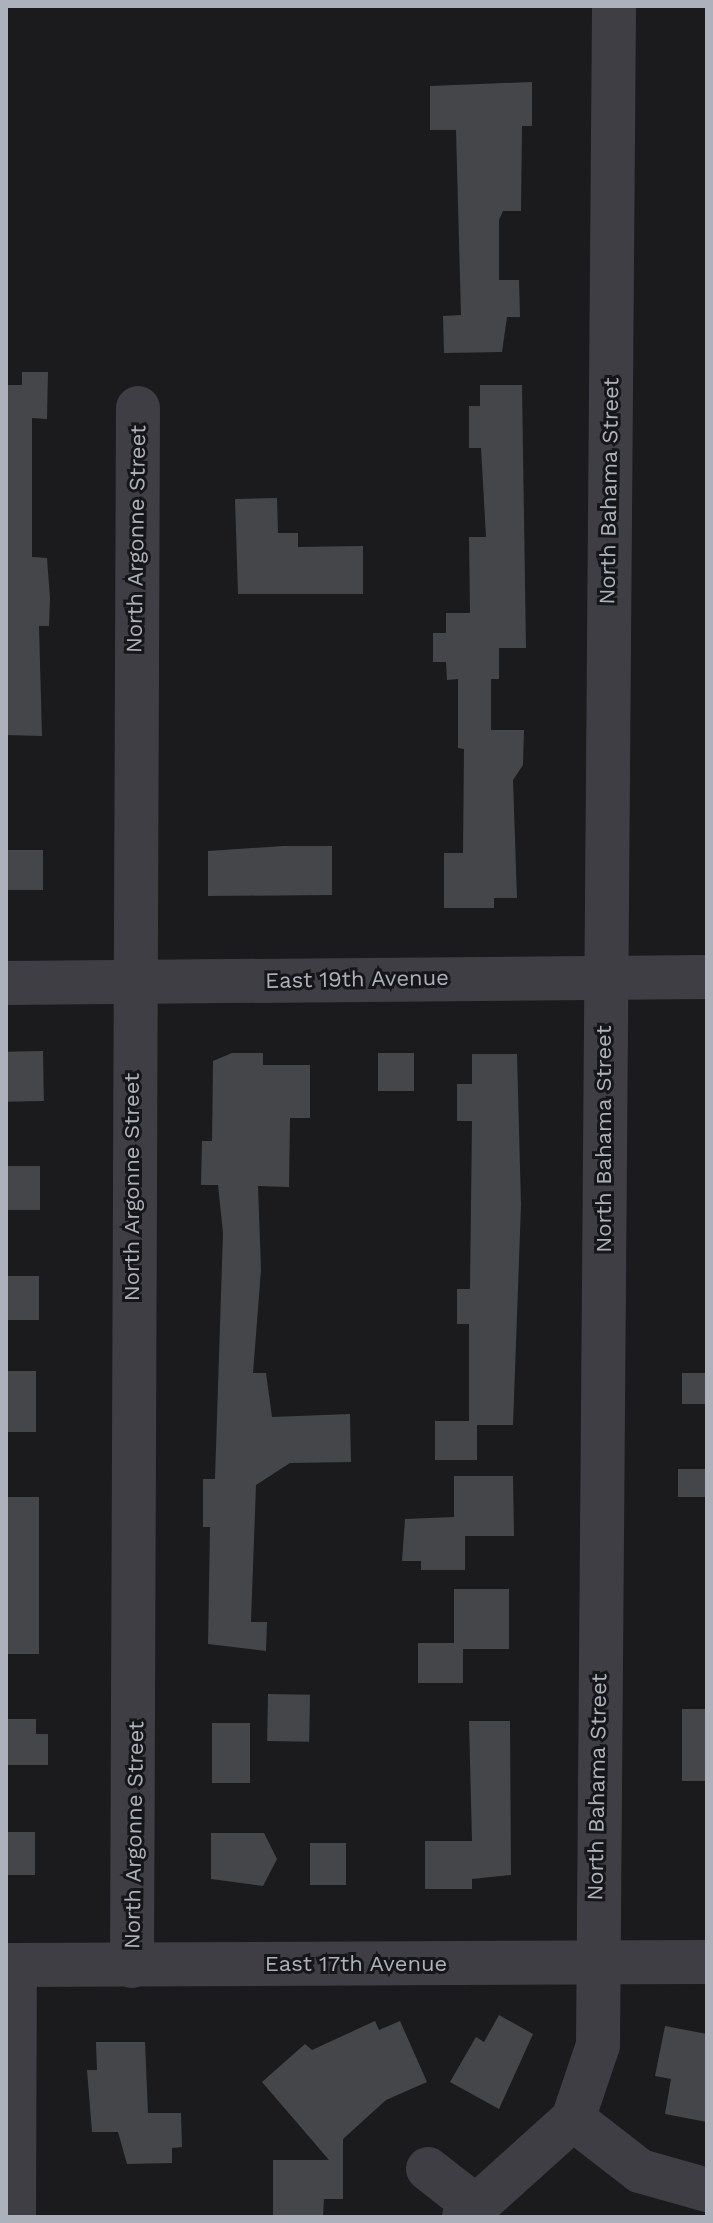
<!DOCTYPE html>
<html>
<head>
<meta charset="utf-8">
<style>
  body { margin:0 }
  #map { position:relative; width:713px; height:2223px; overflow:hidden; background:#1b1b1d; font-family:"Work Sans",sans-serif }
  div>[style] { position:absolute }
  .building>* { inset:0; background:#45464a; transform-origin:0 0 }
  .minor>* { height:44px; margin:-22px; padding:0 22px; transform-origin:22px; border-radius:22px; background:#3e3e44 }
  span { translate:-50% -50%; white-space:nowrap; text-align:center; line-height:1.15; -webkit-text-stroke:6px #161518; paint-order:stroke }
  .street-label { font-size:22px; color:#adb1bc }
  .frame { position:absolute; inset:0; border:8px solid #adb1bc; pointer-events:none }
</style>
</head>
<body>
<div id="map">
  <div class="building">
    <i style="clip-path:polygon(532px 82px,532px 126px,522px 126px,521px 211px,503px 211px,499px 220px,499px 280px,519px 280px,520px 317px,507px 317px,502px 352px,444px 353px,443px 316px,461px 315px,456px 130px,430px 130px,430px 86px)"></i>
    <i style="clip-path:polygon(22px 372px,48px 372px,47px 419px,32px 418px,32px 557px,47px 558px,50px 598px,49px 626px,39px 626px,42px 736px,6px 735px,6px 385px,22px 385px)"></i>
    <i style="clip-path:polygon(480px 385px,522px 385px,526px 648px,499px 648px,499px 679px,491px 679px,491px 730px,524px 730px,523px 765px,513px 780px,517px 898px,494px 898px,494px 908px,444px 908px,444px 853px,463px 853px,464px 749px,458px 748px,458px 679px,447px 680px,446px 662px,433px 662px,433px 633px,446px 633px,446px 613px,470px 613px,469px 537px,486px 537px,481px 448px,469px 448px,469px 406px,480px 406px)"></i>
    <i style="clip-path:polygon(277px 498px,278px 533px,298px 533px,298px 547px,363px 546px,363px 594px,238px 594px,235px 499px)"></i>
    <i style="clip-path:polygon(283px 846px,332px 846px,332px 895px,208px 896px,208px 851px)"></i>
    <i style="left:6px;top:850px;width:37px;height:40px"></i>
    <i style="left:43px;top:1051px;width:50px;height:37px;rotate:89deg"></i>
    <i style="clip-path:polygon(232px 1053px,263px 1053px,263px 1065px,310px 1065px,310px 1118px,290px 1118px,289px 1187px,258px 1186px,261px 1270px,253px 1373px,266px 1373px,272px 1417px,350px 1414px,351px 1462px,290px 1463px,256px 1485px,251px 1622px,267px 1622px,266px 1651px,208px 1644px,210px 1527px,203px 1527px,203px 1479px,215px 1479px,223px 1233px,218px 1185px,201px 1185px,202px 1141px,212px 1141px,213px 1061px)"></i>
    <i style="left:378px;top:1053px;width:36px;height:38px"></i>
    <i style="clip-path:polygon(472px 1054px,517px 1054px,521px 1205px,513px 1425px,477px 1425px,477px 1460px,435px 1460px,435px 1421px,469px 1421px,469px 1324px,457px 1324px,457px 1289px,470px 1289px,472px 1121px,457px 1121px,457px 1084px,472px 1084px)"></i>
    <i style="left:6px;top:1166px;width:34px;height:44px"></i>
    <i style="left:6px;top:1276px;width:33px;height:44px"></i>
    <i style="left:6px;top:1371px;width:30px;height:61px"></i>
    <i style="left:682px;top:1373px;width:25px;height:31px"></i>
    <i style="left:707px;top:1469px;width:28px;height:29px;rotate:90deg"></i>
    <i style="clip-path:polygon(454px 1476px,513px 1476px,514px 1536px,465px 1536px,465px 1570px,421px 1570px,421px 1561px,402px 1561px,405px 1519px,454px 1517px)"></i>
    <i style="left:6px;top:1497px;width:33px;height:157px"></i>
    <i style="clip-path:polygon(454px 1589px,509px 1589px,509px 1649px,463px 1649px,463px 1683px,418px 1683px,418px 1643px,454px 1643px)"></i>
    <i style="left:268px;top:1694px;width:42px;height:47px;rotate:1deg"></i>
    <i style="left:682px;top:1709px;width:25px;height:72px"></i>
    <i style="clip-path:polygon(6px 1719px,36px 1719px,36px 1734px,48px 1734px,48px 1765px,6px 1765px)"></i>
    <i style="clip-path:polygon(469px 1721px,510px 1721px,511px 1875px,472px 1879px,472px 1889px,425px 1889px,425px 1841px,472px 1841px)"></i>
    <i style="left:212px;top:1723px;width:38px;height:60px"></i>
    <i style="left:6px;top:1832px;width:29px;height:43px"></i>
    <i style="clip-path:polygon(211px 1833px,264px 1833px,277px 1859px,263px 1886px,211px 1879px)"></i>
    <i style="left:310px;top:1843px;width:36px;height:42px"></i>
    <i style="clip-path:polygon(499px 2015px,533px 2034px,499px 2109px,450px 2082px,476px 2037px,484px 2042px)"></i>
    <i style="clip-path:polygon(375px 2021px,379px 2030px,400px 2021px,427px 2082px,386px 2100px,343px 2139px,343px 2199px,324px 2199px,323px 2217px,273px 2217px,273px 2160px,329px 2160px,262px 2082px,305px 2044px,312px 2050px)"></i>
    <i style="clip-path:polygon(665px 2026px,707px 2034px,707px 2122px,665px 2114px,671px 2079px,655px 2076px)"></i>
    <i style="clip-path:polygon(96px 2042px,145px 2042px,148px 2113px,181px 2113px,182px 2147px,172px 2148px,172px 2163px,127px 2164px,118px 2132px,92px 2132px,87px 2070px,97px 2070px)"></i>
  </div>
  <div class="minor">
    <i style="left:6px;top:983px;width:701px;rotate:-0.49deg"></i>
    <i style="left:6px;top:1965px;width:701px;rotate:-0.25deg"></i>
    <i style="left:132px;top:1966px;width:1558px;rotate:-89.78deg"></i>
    <i style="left:573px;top:2119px;width:85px;rotate:37.8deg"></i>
    <i style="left:640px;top:2171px;width:70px;rotate:15.8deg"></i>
    <i style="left:428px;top:2169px;width:58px;rotate:38deg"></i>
    <i style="left:14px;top:2217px;width:252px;rotate:-89.8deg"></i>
    <i style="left:464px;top:2217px;width:147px;rotate:-42deg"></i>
    <i style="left:573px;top:2119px;width:78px;rotate:-71.3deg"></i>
    <i style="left:598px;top:2045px;width:2039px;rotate:-89.55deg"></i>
  </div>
  <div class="street-label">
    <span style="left:609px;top:491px;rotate:-89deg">North Bahama Street</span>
    <span style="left:136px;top:539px;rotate:-89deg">North Argonne Street</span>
    <span style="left:357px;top:979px;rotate:-1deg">East 19th Avenue</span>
    <span style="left:604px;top:1139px;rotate:-90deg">North Bahama Street</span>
    <span style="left:132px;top:1187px;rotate:-90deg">North Argonne Street</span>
    <span style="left:597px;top:1787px;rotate:-89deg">North Bahama Street</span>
    <span style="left:134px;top:1835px;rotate:-89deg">North Argonne Street</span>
    <span style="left:356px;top:1964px">East 17th Avenue</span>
  </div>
  <div class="frame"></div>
</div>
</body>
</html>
